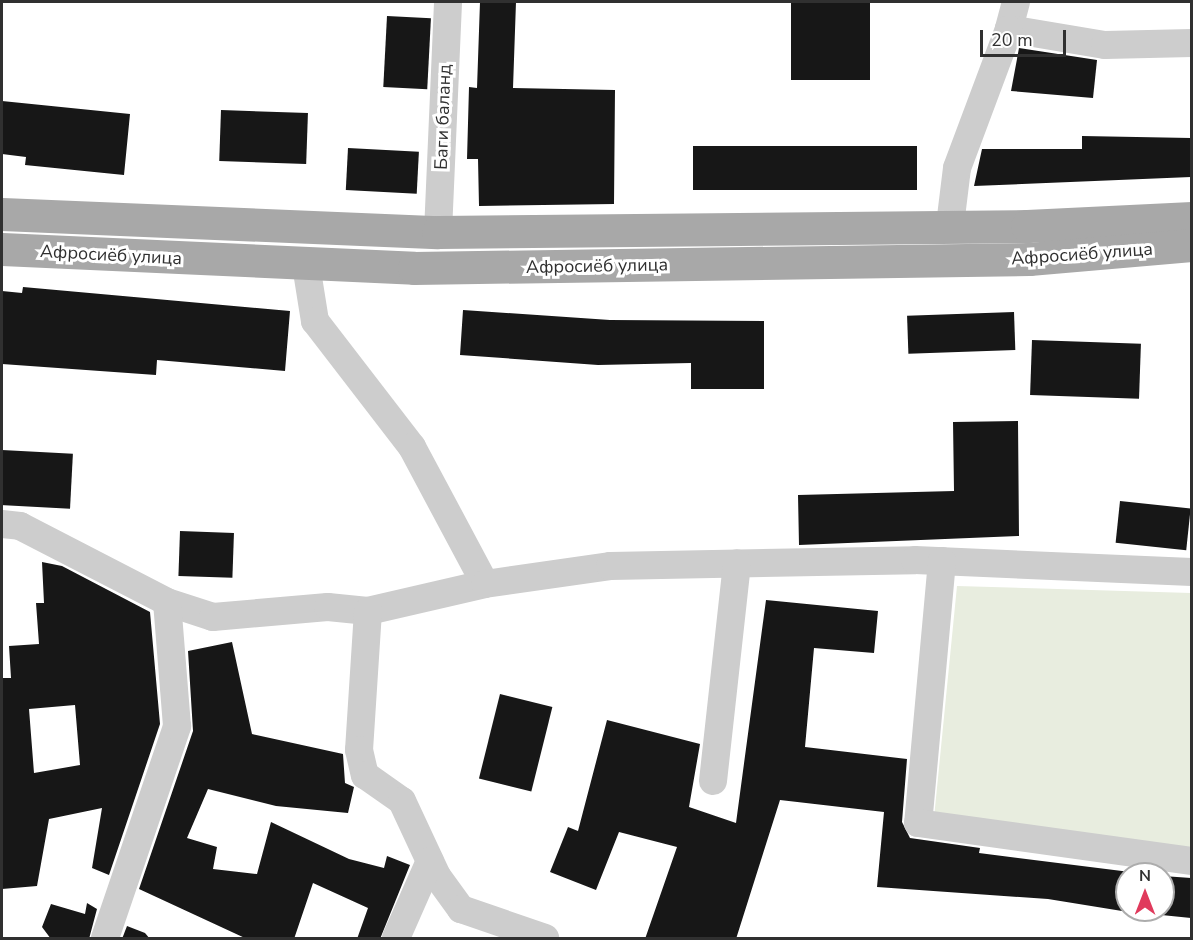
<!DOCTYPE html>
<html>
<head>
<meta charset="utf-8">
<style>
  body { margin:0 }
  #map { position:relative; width:1193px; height:940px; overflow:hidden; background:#fff; font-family:"Nunito Sans",sans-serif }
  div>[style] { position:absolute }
  .green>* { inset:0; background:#e8eddf }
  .building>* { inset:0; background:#171717; transform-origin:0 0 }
  .minor>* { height:28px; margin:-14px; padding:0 14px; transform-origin:14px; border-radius:14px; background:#cdcdcd }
  .major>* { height:33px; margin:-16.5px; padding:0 16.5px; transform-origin:16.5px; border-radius:16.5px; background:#a8a8a8 }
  span { translate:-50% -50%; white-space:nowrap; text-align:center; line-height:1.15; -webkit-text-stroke:6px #fff; paint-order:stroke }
  .street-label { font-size:18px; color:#303030 }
  .frame { position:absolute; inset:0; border:3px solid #303030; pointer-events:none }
  .north { position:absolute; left:1115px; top:862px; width:60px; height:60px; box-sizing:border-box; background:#fff; border:2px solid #acacac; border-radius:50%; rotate:0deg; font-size:16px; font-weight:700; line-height:24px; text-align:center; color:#303030 }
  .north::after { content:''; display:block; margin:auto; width:21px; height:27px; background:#e03a5c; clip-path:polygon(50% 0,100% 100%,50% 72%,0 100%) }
  .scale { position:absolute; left:980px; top:30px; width:86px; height:27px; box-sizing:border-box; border:3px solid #303030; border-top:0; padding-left:8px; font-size:18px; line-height:21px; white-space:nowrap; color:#303030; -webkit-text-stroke:4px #fff; paint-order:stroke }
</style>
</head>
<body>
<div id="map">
  <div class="green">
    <i style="clip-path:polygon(957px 586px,1191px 593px,1191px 853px,934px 818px)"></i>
  </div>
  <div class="building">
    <i style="clip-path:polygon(480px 2px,516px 2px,513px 88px,615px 90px,614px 204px,479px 206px,478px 159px,467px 159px,469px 87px,477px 88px)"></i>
    <i style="left:791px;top:2px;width:79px;height:78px"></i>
    <i style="left:387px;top:16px;width:44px;height:71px;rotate:3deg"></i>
    <i style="clip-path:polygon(1019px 48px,1097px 60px,1093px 98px,1011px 91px)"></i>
    <i style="clip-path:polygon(2px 101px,130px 114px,124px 175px,25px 165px,26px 157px,2px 154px)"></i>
    <i style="left:221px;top:110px;width:87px;height:51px;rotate:2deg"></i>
    <i style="clip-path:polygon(1082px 136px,1191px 138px,1191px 177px,974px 186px,982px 149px,1082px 149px)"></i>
    <i style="left:693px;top:146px;width:224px;height:44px"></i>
    <i style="left:348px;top:148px;width:71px;height:42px;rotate:3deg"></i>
    <i style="clip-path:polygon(23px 287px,290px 311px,285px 371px,157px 360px,156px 375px,2px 364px,2px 291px,22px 293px)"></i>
    <i style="clip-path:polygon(463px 310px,610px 320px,764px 321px,764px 389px,691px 389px,691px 363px,598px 365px,460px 355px)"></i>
    <i style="left:1014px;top:312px;width:38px;height:107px;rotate:88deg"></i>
    <i style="left:1032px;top:340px;width:109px;height:55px;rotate:2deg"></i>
    <i style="clip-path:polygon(1018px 421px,1019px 536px,799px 545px,798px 495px,954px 491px,953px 422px)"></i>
    <i style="left:2px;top:450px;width:71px;height:55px;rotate:3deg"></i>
    <i style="left:1120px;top:501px;width:71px;height:42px;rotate:6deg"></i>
    <i style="left:180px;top:531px;width:54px;height:45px;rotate:2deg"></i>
    <i style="clip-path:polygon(evenodd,42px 562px,62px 566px,150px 612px,160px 724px,109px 875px,92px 868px,102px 808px,49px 819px,37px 886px,2px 889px,2px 678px,11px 678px,9px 646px,39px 644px,36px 603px,44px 603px,42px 562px,75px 705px,80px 765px,34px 773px,29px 709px,75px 705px)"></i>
    <i style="clip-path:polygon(766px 600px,878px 611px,874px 653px,814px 648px,805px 747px,907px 759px,902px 822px,910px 838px,980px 848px,979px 853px,1146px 874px,1127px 874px,1127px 910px,1163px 910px,1163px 876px,1191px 878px,1191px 918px,1122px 911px,1048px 899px,877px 887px,884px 812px,780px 800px,736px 939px,645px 939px,677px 847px,619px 832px,596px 890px,550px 872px,568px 827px,578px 831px,607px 720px,700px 744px,689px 807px,736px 823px)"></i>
    <i style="clip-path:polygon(232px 642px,252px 734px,343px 754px,345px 783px,354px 787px,348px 813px,276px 806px,208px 789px,187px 838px,217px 847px,213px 869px,257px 874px,271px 822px,349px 859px,384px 868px,387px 856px,410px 865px,380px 939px,357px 939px,368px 908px,313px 883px,294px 939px,247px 939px,139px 889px,193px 731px,188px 651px)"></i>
    <i style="left:500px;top:694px;width:54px;height:87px;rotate:14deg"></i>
    <i style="clip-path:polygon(87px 903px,97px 909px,89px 939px,51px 939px,42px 927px,51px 904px,85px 914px)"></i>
    <i style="clip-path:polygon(127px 926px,145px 933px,150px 939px,122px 939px)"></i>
  </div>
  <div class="minor">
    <i style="left:1016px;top:2px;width:28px;rotate:105deg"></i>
    <i style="left:1009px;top:29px;width:97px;rotate:9.5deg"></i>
    <i style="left:1105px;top:45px;width:87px;rotate:-1.3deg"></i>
    <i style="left:950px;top:225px;width:57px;rotate:-83deg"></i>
    <i style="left:957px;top:168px;width:148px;rotate:-69.5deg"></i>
    <i style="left:438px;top:232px;width:230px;rotate:-87.5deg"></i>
    <i style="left:306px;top:265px;width:57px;rotate:80.9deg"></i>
    <i style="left:315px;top:321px;width:159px;rotate:52.4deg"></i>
    <i style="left:412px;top:447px;width:155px;rotate:61.9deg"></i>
    <i style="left:2px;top:524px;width:18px;rotate:6deg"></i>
    <i style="left:20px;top:526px;width:165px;rotate:27.3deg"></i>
    <i style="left:167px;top:602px;width:48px;rotate:18.1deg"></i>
    <i style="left:213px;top:617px;width:115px;rotate:-5deg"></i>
    <i style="left:328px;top:607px;width:40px;rotate:5.7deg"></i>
    <i style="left:368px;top:611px;width:120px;rotate:-13deg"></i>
    <i style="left:485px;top:584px;width:126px;rotate:-8.2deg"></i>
    <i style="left:610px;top:566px;width:305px;rotate:-1.1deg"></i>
    <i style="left:915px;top:560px;width:277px;rotate:2.5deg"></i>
    <i style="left:942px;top:561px;width:263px;rotate:95.2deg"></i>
    <i style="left:918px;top:823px;width:277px;rotate:7.9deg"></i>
    <i style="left:368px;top:611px;width:139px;rotate:93.7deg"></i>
    <i style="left:359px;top:750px;width:26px;rotate:77deg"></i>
    <i style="left:365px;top:775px;width:45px;rotate:35.1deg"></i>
    <i style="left:402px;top:801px;width:83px;rotate:65deg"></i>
    <i style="left:437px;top:876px;width:41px;rotate:54deg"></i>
    <i style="left:461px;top:909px;width:89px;rotate:19deg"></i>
    <i style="left:713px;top:781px;width:219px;rotate:-83.7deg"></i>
    <i style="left:105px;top:938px;width:224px;rotate:-71.2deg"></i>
    <i style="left:177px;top:726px;width:124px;rotate:-94.6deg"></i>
    <i style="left:396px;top:938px;width:84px;rotate:-66.2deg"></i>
  </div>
  <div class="major">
    <i style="left:2px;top:214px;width:436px;rotate:2.4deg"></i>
    <i style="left:438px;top:232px;width:589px;rotate:-0.58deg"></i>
    <i style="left:1027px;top:226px;width:165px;rotate:-2.8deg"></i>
    <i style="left:2px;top:249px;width:412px;rotate:2.6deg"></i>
    <i style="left:414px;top:268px;width:615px;rotate:-0.84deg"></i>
    <i style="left:1029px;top:259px;width:164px;rotate:-4.9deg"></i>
  </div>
  <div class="street-label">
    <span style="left:443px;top:117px;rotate:-88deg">Баги баланд</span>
    <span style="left:1082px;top:254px;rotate:-4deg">Афросиёб улица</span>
    <span style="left:111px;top:255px;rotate:3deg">Афросиёб улица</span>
    <span style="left:597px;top:266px;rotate:-1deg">Афросиёб улица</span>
  </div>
  <div class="frame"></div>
  <div class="north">N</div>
  <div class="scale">20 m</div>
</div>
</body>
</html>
